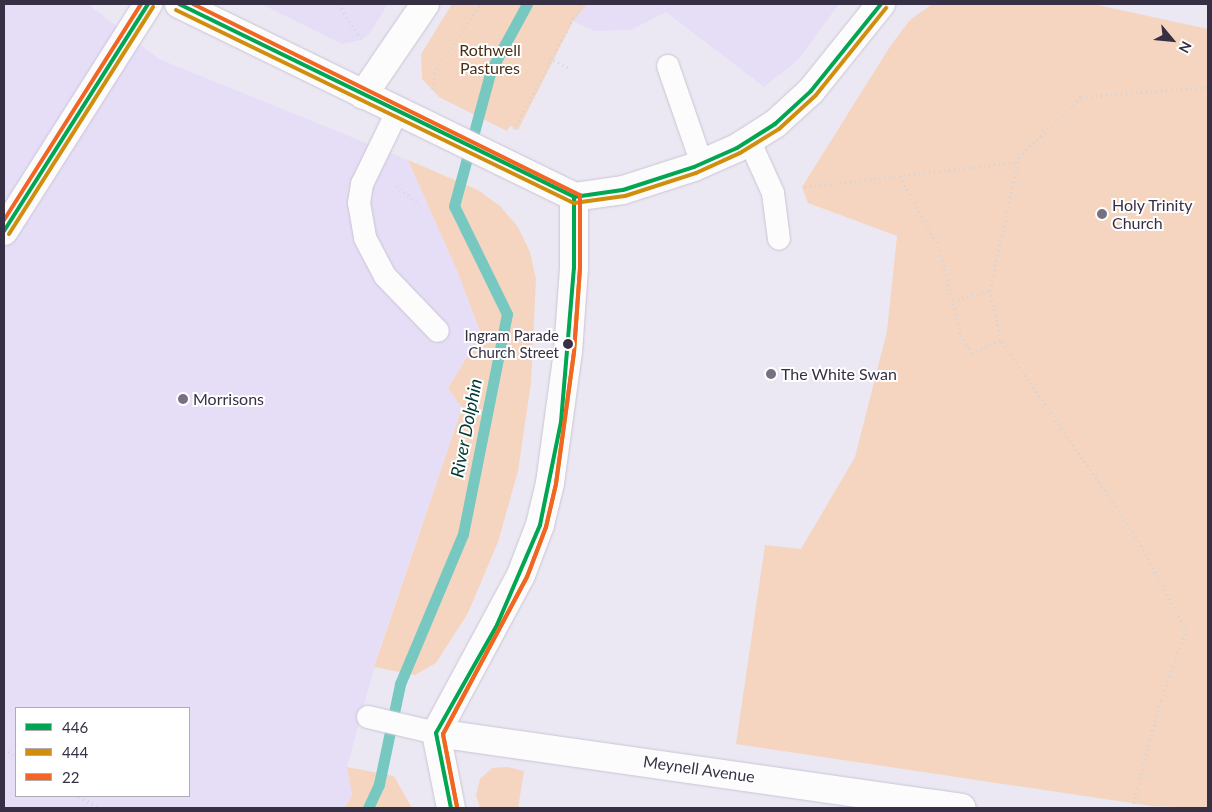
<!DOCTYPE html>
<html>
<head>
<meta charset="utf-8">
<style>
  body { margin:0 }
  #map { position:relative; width:1212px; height:812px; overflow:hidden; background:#ebe8f3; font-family:Lato,sans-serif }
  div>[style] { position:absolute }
  .built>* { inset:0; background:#e6def7 }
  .green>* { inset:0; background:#f5d5c0 }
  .stream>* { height:11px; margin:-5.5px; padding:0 5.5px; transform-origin:5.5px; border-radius:5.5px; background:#77c8c0 }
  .path>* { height:3px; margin-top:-1.5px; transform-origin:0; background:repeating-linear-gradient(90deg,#d4d4d7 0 1px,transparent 0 5px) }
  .roads { filter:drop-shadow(0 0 1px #cac4d4) drop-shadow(0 0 1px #cac4d4) }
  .service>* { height:22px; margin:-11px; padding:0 11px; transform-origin:11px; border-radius:11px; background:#fcfcfd }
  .minor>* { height:28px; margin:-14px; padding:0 14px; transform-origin:14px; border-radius:14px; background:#fcfcfd }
  .tertiary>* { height:28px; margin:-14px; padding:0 14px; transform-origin:14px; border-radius:14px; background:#fcfcfd }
  .bus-1>* { height:4px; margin:-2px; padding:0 2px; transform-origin:2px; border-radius:2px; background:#00a651 }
  .bus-2>* { height:4px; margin:-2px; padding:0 2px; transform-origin:2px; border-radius:2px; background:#d18e0e }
  .bus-3>* { height:4px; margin:-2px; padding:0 2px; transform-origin:2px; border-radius:2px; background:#f26522 }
  .dots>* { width:14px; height:14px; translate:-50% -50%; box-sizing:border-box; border:2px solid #fff; border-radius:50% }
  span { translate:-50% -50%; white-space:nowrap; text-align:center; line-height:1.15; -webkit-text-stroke:4px #fff; paint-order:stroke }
  .bus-label { font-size:15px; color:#373044 }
  .right { translate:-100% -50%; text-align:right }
  .park-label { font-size:16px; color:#4a2f15 }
  .poi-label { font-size:16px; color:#373044 }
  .left { translate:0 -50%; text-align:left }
  .street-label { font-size:16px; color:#373044 }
  .water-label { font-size:18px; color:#013a33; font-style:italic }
  .frame { position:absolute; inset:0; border:5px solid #373044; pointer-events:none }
  .legend { position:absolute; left:15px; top:707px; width:175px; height:90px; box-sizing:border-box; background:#fff; border:1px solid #afacb4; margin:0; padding:6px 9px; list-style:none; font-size:15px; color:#373044 }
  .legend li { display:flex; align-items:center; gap:10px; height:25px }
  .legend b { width:25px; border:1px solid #afacb4 }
  .north { position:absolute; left:1147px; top:15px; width:50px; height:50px; -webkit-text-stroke:4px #fff; paint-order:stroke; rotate:118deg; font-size:14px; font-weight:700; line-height:20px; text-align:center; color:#373044 }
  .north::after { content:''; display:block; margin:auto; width:18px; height:22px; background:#373044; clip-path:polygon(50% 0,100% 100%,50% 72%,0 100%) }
</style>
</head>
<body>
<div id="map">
  <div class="built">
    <i style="clip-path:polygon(evenodd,4px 4px,88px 4px,159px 59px,408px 160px,458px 273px,481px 334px,448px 388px,462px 408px,379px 650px,347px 767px,352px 795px,345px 808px,4px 808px,4px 4px,16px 708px,189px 708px,189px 796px,16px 796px,16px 708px)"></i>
    <i style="clip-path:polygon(261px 4px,388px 4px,369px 34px,361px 40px,342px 44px)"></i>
    <i style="clip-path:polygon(588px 4px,839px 4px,798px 60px,764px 87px,666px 12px,631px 30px,595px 31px,573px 21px)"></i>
  </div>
  <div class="green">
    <i style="clip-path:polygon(452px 4px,588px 4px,573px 21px,518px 130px,510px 126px,507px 131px,439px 97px,422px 79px,421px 54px)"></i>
    <i style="clip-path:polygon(932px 4px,1093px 4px,1208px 29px,1208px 808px,1151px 806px,736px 744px,765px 545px,801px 549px,855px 457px,887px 331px,897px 236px,808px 203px,802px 187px,891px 45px,910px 20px)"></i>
    <i style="clip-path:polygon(408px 160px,478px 190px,500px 206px,518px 227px,530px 252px,536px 279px,531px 383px,518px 471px,498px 542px,468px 613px,436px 663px,415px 675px,374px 667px,462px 408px,448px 388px,481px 334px,458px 273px)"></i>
    <i style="clip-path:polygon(347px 767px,394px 776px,412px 808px,345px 808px,352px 795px)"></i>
    <i style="clip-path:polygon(508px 767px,524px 771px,518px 808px,480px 808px,476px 795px,480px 779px,492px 768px)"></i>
  </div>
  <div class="stream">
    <i style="left:368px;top:808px;width:26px;rotate:-65deg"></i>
    <i style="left:379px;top:784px;width:102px;rotate:-78.1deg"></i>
    <i style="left:400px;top:684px;width:163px;rotate:-67.2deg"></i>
    <i style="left:463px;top:534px;width:224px;rotate:-78.7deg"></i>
    <i style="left:507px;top:314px;width:120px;rotate:-116.1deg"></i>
    <i style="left:454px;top:206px;width:141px;rotate:-74.8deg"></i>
    <i style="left:491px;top:70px;width:75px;rotate:-61.4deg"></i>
  </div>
  <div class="path">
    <i style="left:339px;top:4px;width:40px;rotate:58deg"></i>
    <i style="left:549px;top:58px;width:22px;rotate:27deg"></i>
    <i style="left:433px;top:89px;width:16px;rotate:-86deg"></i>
    <i style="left:434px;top:73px;width:83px;rotate:-56.3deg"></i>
    <i style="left:514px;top:129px;width:142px;rotate:-61.8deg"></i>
    <i style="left:900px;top:176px;width:84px;rotate:61.6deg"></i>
    <i style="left:940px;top:250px;width:88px;rotate:76.1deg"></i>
    <i style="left:961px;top:335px;width:21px;rotate:59deg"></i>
    <i style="left:972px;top:353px;width:32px;rotate:-24deg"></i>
    <i style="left:396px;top:186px;width:30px;rotate:37deg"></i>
    <i style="left:805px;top:187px;width:214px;rotate:-6.7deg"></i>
    <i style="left:953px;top:301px;width:39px;rotate:-17deg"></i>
    <i style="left:4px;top:749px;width:14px;rotate:30deg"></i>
    <i style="left:79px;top:796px;width:23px;rotate:31deg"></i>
    <i style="left:1132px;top:808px;width:112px;rotate:-75deg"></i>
    <i style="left:1161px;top:700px;width:74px;rotate:-70.3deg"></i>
    <i style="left:1186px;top:630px;width:106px;rotate:-118deg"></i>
    <i style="left:1136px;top:536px;width:238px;rotate:-124.6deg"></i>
    <i style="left:1001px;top:340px;width:51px;rotate:-102.4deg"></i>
    <i style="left:990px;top:290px;width:136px;rotate:-77.7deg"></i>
    <i style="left:1019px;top:157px;width:86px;rotate:-44.1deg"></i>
    <i style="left:1081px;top:97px;width:127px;rotate:-4.5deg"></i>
  </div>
  <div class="roads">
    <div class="service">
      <i style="left:668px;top:66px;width:104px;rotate:70.9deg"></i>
      <i style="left:397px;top:112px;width:80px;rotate:115.9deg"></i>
      <i style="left:362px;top:184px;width:19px;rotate:99deg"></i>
      <i style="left:359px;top:203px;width:36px;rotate:80deg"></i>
      <i style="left:365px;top:238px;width:43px;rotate:62.2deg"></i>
      <i style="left:385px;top:276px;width:76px;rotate:46.1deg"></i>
      <i style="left:749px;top:140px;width:58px;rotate:65.6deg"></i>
      <i style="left:773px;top:193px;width:46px;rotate:82.6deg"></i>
      <i style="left:368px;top:717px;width:70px;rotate:13.2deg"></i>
    </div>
    <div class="minor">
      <i style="left:363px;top:95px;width:110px;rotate:-55.7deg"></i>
      <i style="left:436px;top:733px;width:531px;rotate:8.11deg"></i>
    </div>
    <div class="tertiary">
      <i style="left:179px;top:4px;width:440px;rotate:26deg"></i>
      <i style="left:574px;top:197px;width:49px;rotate:-8.1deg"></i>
      <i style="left:623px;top:190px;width:75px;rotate:-17.9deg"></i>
      <i style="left:694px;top:167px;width:47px;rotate:-23.8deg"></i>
      <i style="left:737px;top:148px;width:45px;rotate:-32.3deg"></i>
      <i style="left:775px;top:124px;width:49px;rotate:-42.5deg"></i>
      <i style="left:811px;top:91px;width:112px;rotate:-51.2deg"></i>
      <i style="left:4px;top:231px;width:269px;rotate:-57.6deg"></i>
      <i style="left:451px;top:808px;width:76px;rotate:-101.3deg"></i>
      <i style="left:436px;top:733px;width:179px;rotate:-61.7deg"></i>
      <i style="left:521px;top:575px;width:53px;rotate:-69.2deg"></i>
      <i style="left:540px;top:525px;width:43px;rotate:-76.6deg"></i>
      <i style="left:550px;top:483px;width:132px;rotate:-82.2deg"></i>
      <i style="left:568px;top:352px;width:84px;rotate:-85.9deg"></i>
      <i style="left:574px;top:268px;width:71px;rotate:-90deg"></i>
    </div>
  </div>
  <div class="bus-1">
    <i style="left:179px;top:4px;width:440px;rotate:26deg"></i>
    <i style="left:574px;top:197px;width:49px;rotate:-8.1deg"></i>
    <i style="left:623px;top:190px;width:75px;rotate:-17.9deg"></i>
    <i style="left:694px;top:167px;width:47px;rotate:-23.8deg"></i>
    <i style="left:737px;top:148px;width:45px;rotate:-32.3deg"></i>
    <i style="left:775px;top:124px;width:49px;rotate:-42.5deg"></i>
    <i style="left:811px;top:91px;width:112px;rotate:-51.2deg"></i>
    <i style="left:4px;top:231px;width:269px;rotate:-57.6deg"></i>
    <i style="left:436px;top:733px;width:124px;rotate:-60.5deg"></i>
    <i style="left:497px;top:625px;width:109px;rotate:-66.7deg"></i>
    <i style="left:540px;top:525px;width:105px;rotate:-78.5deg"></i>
    <i style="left:561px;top:422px;width:155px;rotate:-85.2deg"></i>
    <i style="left:574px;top:268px;width:71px;rotate:-90deg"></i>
    <i style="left:436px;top:733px;width:76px;rotate:78.7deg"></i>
  </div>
  <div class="bus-2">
    <i style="left:176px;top:10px;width:442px;rotate:25.9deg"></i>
    <i style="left:574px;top:203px;width:51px;rotate:-7.8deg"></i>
    <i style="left:625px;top:196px;width:75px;rotate:-17.9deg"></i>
    <i style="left:696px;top:173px;width:48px;rotate:-24.4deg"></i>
    <i style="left:740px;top:153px;width:46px;rotate:-31.6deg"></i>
    <i style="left:779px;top:129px;width:50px;rotate:-42.6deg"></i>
    <i style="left:816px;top:95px;width:112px;rotate:-51.2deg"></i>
    <i style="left:9px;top:234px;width:269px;rotate:-57.6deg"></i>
    <i style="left:457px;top:807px;width:74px;rotate:-100.9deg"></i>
    <i style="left:443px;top:734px;width:178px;rotate:-61.9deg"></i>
    <i style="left:527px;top:577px;width:53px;rotate:-69.2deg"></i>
    <i style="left:546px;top:527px;width:44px;rotate:-76.9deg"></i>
    <i style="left:556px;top:484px;width:133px;rotate:-82.2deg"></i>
    <i style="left:574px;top:352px;width:84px;rotate:-85.9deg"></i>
    <i style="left:580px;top:268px;width:71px;rotate:-90deg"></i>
  </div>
  <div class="bus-3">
    <i style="left:193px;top:4px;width:432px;rotate:26.3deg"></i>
    <i style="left:580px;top:195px;width:73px;rotate:90deg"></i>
    <i style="left:580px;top:268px;width:84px;rotate:94.1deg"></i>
    <i style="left:574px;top:352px;width:133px;rotate:97.8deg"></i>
    <i style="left:556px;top:484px;width:44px;rotate:103.1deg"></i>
    <i style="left:546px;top:527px;width:53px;rotate:110.8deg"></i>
    <i style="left:527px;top:577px;width:178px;rotate:118.1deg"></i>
    <i style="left:443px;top:734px;width:74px;rotate:79.1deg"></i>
    <i style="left:4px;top:220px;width:256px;rotate:-57.6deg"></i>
  </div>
  <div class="dots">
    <i style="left:1102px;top:214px;background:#767081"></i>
    <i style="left:568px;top:344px;background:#373044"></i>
    <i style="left:771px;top:374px;background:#767081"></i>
    <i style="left:183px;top:399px;background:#767081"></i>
  </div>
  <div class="bus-label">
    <span class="right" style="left:559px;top:344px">Ingram Parade<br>Church Street</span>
  </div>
  <div class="park-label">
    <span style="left:490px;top:59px">Rothwell<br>Pastures</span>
  </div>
  <div class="poi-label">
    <span class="left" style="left:1112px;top:214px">Holy Trinity<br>Church</span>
    <span class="left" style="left:781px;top:374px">The White Swan</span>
    <span class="left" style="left:193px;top:399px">Morrisons</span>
  </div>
  <div class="street-label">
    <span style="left:699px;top:769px;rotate:8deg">Meynell Avenue</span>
  </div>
  <div class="water-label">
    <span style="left:466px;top:428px;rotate:-79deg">River Dolphin</span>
  </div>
  <div class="frame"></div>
  <ul class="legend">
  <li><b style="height:6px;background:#00a651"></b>446</li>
  <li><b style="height:6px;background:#d18e0e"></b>444</li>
  <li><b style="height:6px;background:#f26522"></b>22</li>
  </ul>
  <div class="north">N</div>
</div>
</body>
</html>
